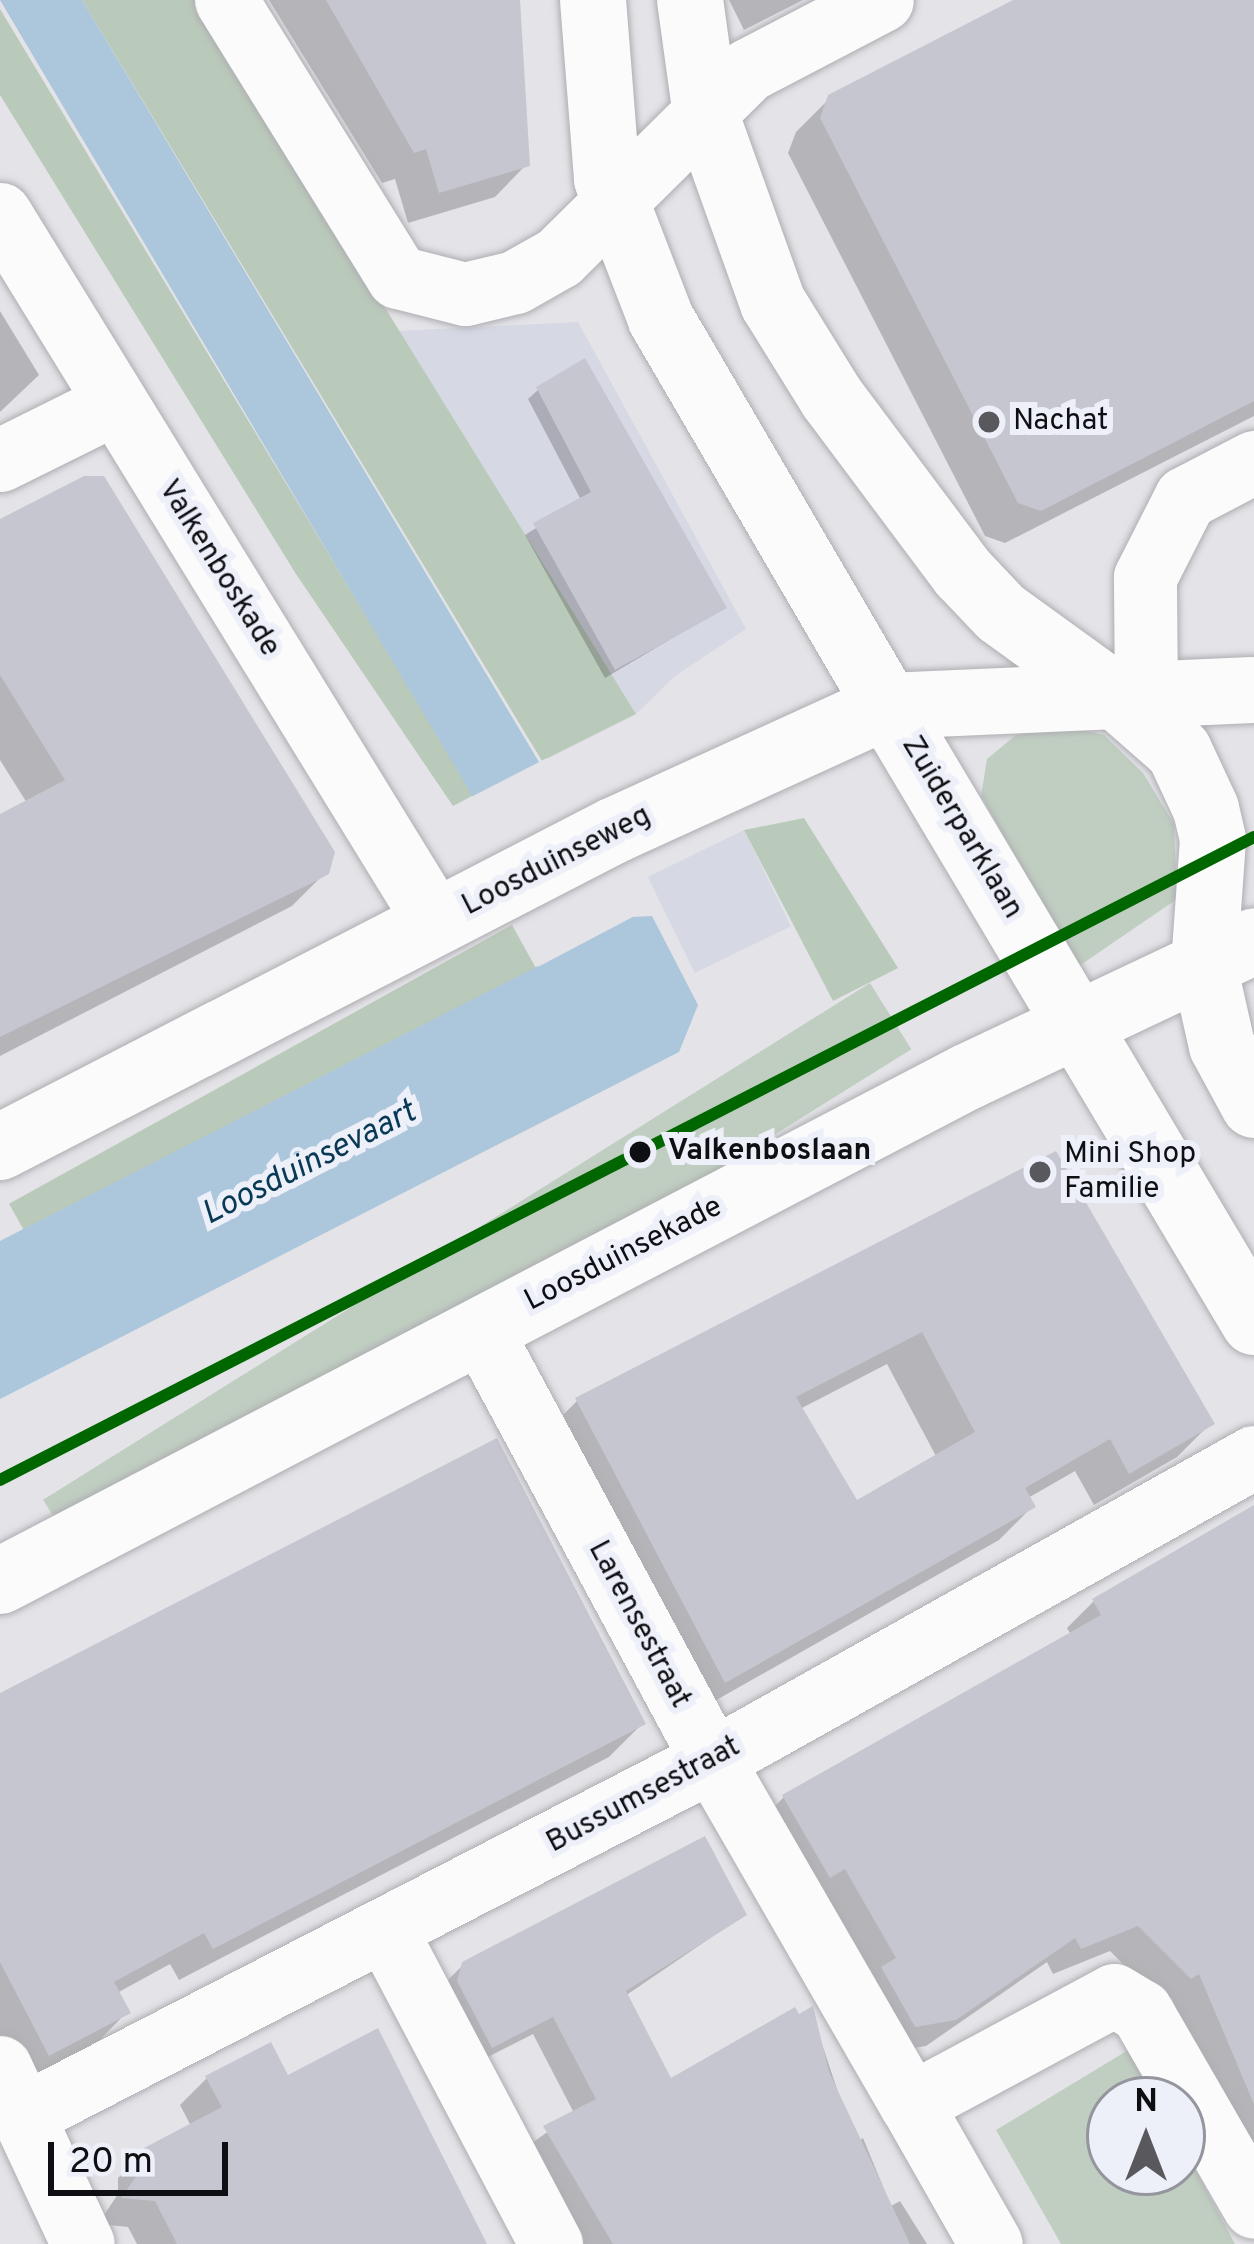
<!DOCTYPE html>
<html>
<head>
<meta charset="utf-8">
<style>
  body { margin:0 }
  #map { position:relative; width:1254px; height:2244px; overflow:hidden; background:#e3e3e8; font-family:Overpass,sans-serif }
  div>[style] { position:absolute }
  .built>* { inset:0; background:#d6d8e3; transform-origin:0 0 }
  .green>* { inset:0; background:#c0cec1; transform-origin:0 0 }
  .forest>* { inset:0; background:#bacaba; transform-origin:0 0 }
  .water>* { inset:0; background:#acc6db }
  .pier>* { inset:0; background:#e3e3e8 }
  .shadow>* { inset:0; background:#0003 }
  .building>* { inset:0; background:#c5c6d0 }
  .roads { filter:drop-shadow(0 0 3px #aeaeb2) drop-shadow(0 0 3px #aeaeb2) }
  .minor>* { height:63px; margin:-31.5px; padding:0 31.5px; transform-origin:31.5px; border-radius:31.5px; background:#fbfbfc }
  .tertiary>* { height:66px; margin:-33px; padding:0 33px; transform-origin:33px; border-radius:33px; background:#fbfbfc }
  .secondary>* { height:66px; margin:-33px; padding:0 33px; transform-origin:33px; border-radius:33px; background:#fbfbfc }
  .tram-1>* { height:12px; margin:-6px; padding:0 6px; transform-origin:6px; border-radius:6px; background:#060 }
  .dots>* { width:33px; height:33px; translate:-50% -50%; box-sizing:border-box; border:6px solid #edeff9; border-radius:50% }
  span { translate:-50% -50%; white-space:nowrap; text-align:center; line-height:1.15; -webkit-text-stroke:12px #edeff9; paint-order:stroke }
  .poi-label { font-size:30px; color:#0e0f12 }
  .left { translate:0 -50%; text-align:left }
  .street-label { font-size:30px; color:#0e0f12 }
  .stop-label { font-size:30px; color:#0e0f12; font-weight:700 }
  .water-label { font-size:33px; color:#073854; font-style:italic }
  .north { position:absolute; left:1086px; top:2076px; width:120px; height:120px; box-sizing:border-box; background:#edeff9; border:3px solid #94959d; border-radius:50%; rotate:0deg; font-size:33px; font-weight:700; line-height:48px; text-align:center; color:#0e0f12 }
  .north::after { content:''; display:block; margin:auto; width:42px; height:54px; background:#59595d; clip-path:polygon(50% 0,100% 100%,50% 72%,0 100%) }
  .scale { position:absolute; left:48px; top:2142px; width:180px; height:54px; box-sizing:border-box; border:6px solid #0e0f12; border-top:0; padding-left:15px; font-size:36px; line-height:42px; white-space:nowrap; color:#0e0f12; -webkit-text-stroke:9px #edeff9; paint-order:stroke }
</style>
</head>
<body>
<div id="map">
  <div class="built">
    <i style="clip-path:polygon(578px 322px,746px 629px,675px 676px,636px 714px,399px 331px)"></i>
    <i style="left:744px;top:830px;width:107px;height:107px;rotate:64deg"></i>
  </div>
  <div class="green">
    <i style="clip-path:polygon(1060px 724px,1104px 735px,1143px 773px,1174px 824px,1177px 899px,1079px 966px,981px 796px,987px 759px,1016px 735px)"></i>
    <i style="left:870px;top:983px;width:78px;height:975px;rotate:58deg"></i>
    <i style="clip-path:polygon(1130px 2049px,1157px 2100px,1110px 2100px,1110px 2172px,1182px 2172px,1182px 2145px,1235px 2244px,1061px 2244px,996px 2130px)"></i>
  </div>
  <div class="forest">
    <i style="clip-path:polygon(82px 0,195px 0,636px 714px,542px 761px)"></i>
    <i style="clip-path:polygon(0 9px,474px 795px,453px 806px,296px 574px,0 95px)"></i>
    <i style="clip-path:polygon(804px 818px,898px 968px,833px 1001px,744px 830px)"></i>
    <i style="left:512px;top:925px;width:49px;height:575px;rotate:61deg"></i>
  </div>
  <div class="water">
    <i style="clip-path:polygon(0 0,82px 0,632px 917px,652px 916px,698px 1005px,679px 1052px,0 1399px,0 1241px,565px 952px)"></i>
  </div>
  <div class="pier">
    <i style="clip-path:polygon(547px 758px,636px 911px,646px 910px,536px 968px,557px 950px,469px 798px)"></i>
  </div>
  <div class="shadow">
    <i style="clip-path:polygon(269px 0,519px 0,526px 165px,495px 197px,408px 223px,395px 179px,382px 183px)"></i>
    <i style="clip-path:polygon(729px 0,803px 0,744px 30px)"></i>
    <i style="clip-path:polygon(1020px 0,1254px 0,1254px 416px,1005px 543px,985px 536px,788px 153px,796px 132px,830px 98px)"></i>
    <i style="clip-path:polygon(0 311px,39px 375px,0 412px)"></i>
    <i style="clip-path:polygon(538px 390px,723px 608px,605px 678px,525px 535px,581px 500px,528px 399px)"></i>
    <i style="clip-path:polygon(0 522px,326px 872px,292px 906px,0 1056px,0 817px,27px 803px,0 760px)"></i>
    <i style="clip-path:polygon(evenodd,1055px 1155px,1211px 1423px,1177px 1457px,1094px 1505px,1075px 1471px,1028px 1498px,1033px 1506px,999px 1540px,690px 1715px,543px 1435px,577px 1401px,1055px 1155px,887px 1364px,937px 1458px,856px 1504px,800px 1409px,887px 1364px)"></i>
    <i style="clip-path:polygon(1254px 1509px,1254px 2173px,1205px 2103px,1172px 1998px,1163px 2004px,1110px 1951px,1053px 1974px,1047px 1962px,926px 2046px,888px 2052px,757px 1824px,784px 1797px,1071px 1635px,1067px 1628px,1094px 1601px)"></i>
    <i style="clip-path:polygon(0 1697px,643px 1723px,609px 1757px,179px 1980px,170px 1964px,117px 1993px,127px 2012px,94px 2046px,14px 2087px,0 2059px)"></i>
    <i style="clip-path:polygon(744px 1915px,625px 1996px,670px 2082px,811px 2011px,855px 2143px,863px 2138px,891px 2206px,900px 2201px,927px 2244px,583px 2244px,525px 2148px,574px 2113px,533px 2034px,472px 2065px,444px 1984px,464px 1964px)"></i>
    <i style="clip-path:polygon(207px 2078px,287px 2079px,483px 2244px,137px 2244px,128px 2227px,98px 2224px,118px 2194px,118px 2178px,146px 2150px,191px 2126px,180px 2105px)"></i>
  </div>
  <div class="building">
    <i style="clip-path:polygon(326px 0,520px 0,530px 166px,439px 193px,426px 149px,414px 153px)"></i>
    <i style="clip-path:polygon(1013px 0,1254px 0,1254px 401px,1041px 511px,1018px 503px,820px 118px,828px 95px)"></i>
    <i style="clip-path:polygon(585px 358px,727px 608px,615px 670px,533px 523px,591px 492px,536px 387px)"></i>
    <i style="clip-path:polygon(84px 476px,104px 476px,335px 852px,329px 874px,318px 880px,0 1037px,0 814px,65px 780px,0 675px,0 519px)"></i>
    <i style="clip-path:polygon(evenodd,1056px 1151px,1215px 1424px,1129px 1474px,1110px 1439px,1025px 1488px,1036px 1507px,725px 1683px,575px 1398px,1056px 1151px,922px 1332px,975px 1432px,857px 1500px,796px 1397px,922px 1332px)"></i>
    <i style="clip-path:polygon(497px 1438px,646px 1724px,213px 1949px,204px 1933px,114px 1982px,131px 2013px,49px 2056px,0 1962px,0 1693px)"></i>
    <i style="clip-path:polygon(1254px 1505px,1254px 2104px,1199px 1974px,1191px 1979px,1138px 1926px,1081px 1949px,1075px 1938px,956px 2020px,915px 2027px,881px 1967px,896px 1958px,845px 1869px,830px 1878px,782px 1795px,1101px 1615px,1092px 1599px)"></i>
    <i style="clip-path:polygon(705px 1836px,747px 1915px,626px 1991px,671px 2078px,795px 2007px,799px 2014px,813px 2006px,829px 2072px,910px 2244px,613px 2244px,543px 2126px,596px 2099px,553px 2017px,492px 2048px,457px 1981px,462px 1962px)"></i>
    <i style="clip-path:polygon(378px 2028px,487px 2244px,177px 2244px,155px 2201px,121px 2198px,144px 2165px,144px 2148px,222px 2107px,205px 2076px,271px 2042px,288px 2075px)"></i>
  </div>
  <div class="roads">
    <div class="minor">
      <i style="left:226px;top:0;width:326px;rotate:58.2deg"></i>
      <i style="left:398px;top:277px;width:69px;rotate:14.2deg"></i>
      <i style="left:465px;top:294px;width:51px;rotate:-13.5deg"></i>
      <i style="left:515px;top:282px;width:51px;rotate:-29.6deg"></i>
      <i style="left:559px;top:257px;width:266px;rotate:-44.7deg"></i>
      <i style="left:748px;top:70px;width:151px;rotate:-27.6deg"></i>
      <i style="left:0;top:214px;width:832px;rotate:58.41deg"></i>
      <i style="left:0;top:460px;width:126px;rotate:-26.4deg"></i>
      <i style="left:1146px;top:700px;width:123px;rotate:-90.5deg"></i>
      <i style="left:1145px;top:577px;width:89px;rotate:-63.1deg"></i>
      <i style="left:1185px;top:498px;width:78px;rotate:-27.6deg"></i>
      <i style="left:480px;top:1329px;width:489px;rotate:61.7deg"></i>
      <i style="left:712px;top:1760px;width:397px;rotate:60deg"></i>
      <i style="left:911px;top:2104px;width:230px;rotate:-28.2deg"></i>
      <i style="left:1114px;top:1995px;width:31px;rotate:31deg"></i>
      <i style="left:1141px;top:2011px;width:226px;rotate:60deg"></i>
      <i style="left:387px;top:1933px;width:352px;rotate:62.2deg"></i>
      <i style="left:0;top:2067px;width:195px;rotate:64.9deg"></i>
      <i style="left:911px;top:2104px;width:161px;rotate:60.3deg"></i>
      <i style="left:23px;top:2115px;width:775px;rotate:-27.26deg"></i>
      <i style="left:712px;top:1760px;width:621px;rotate:-29.21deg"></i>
    </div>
    <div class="tertiary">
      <i style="left:593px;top:0;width:180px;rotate:85.5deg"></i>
      <i style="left:607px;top:179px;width:150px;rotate:68.9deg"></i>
      <i style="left:661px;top:319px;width:448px;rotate:59.7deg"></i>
      <i style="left:690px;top:0;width:117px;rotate:82.1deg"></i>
      <i style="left:706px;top:116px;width:199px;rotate:70.3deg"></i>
      <i style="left:773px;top:303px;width:112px;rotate:58.2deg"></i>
      <i style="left:832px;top:398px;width:219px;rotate:53.2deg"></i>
      <i style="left:963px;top:573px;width:55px;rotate:46.5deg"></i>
      <i style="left:1001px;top:613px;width:148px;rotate:35.9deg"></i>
    </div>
    <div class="secondary">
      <i style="left:1121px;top:700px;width:77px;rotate:41.3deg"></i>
      <i style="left:1179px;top:751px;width:64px;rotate:65deg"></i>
      <i style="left:1206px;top:809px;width:32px;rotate:77deg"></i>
      <i style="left:1213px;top:840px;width:126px;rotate:94.1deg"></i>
      <i style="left:1204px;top:966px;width:82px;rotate:77.3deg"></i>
      <i style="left:1222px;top:1046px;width:67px;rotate:61.5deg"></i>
      <i style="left:887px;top:706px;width:717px;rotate:59.21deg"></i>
      <i style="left:0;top:1147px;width:692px;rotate:-27.27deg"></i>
      <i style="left:615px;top:830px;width:299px;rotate:-24.5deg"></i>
      <i style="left:887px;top:706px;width:367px;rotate:-2.5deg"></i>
      <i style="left:0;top:1581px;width:1093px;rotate:-27.53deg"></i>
      <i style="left:969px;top:1076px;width:315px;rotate:-25.3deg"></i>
    </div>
  </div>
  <div class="tram-1">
    <i style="left:0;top:1480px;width:1409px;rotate:-27.15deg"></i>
  </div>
  <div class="dots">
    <i style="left:989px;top:422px;background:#59595d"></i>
    <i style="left:640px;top:1152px;background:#0e0f12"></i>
    <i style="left:1040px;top:1172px;background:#59595d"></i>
  </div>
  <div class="poi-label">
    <span class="left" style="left:1013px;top:422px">Nachat</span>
    <span class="left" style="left:1064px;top:1172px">Mini Shop<br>Familie</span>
  </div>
  <div class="street-label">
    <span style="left:218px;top:569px;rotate:58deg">Valkenboskade</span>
    <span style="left:961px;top:828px;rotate:59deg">Zuiderparklaan</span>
    <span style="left:557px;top:862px;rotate:-27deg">Loosduinseweg</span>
    <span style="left:624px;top:1255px;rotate:-27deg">Loosduinsekade</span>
    <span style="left:638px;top:1625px;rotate:62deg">Larensestraat</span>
    <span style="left:644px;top:1796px;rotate:-28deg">Bussumsestraat</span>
  </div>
  <div class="stop-label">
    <span class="left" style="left:668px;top:1152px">Valkenboslaan</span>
  </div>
  <div class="water-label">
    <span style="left:310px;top:1165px;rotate:-27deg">Loosduinsevaart</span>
  </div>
  <div class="north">N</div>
  <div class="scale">20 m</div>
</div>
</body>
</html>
